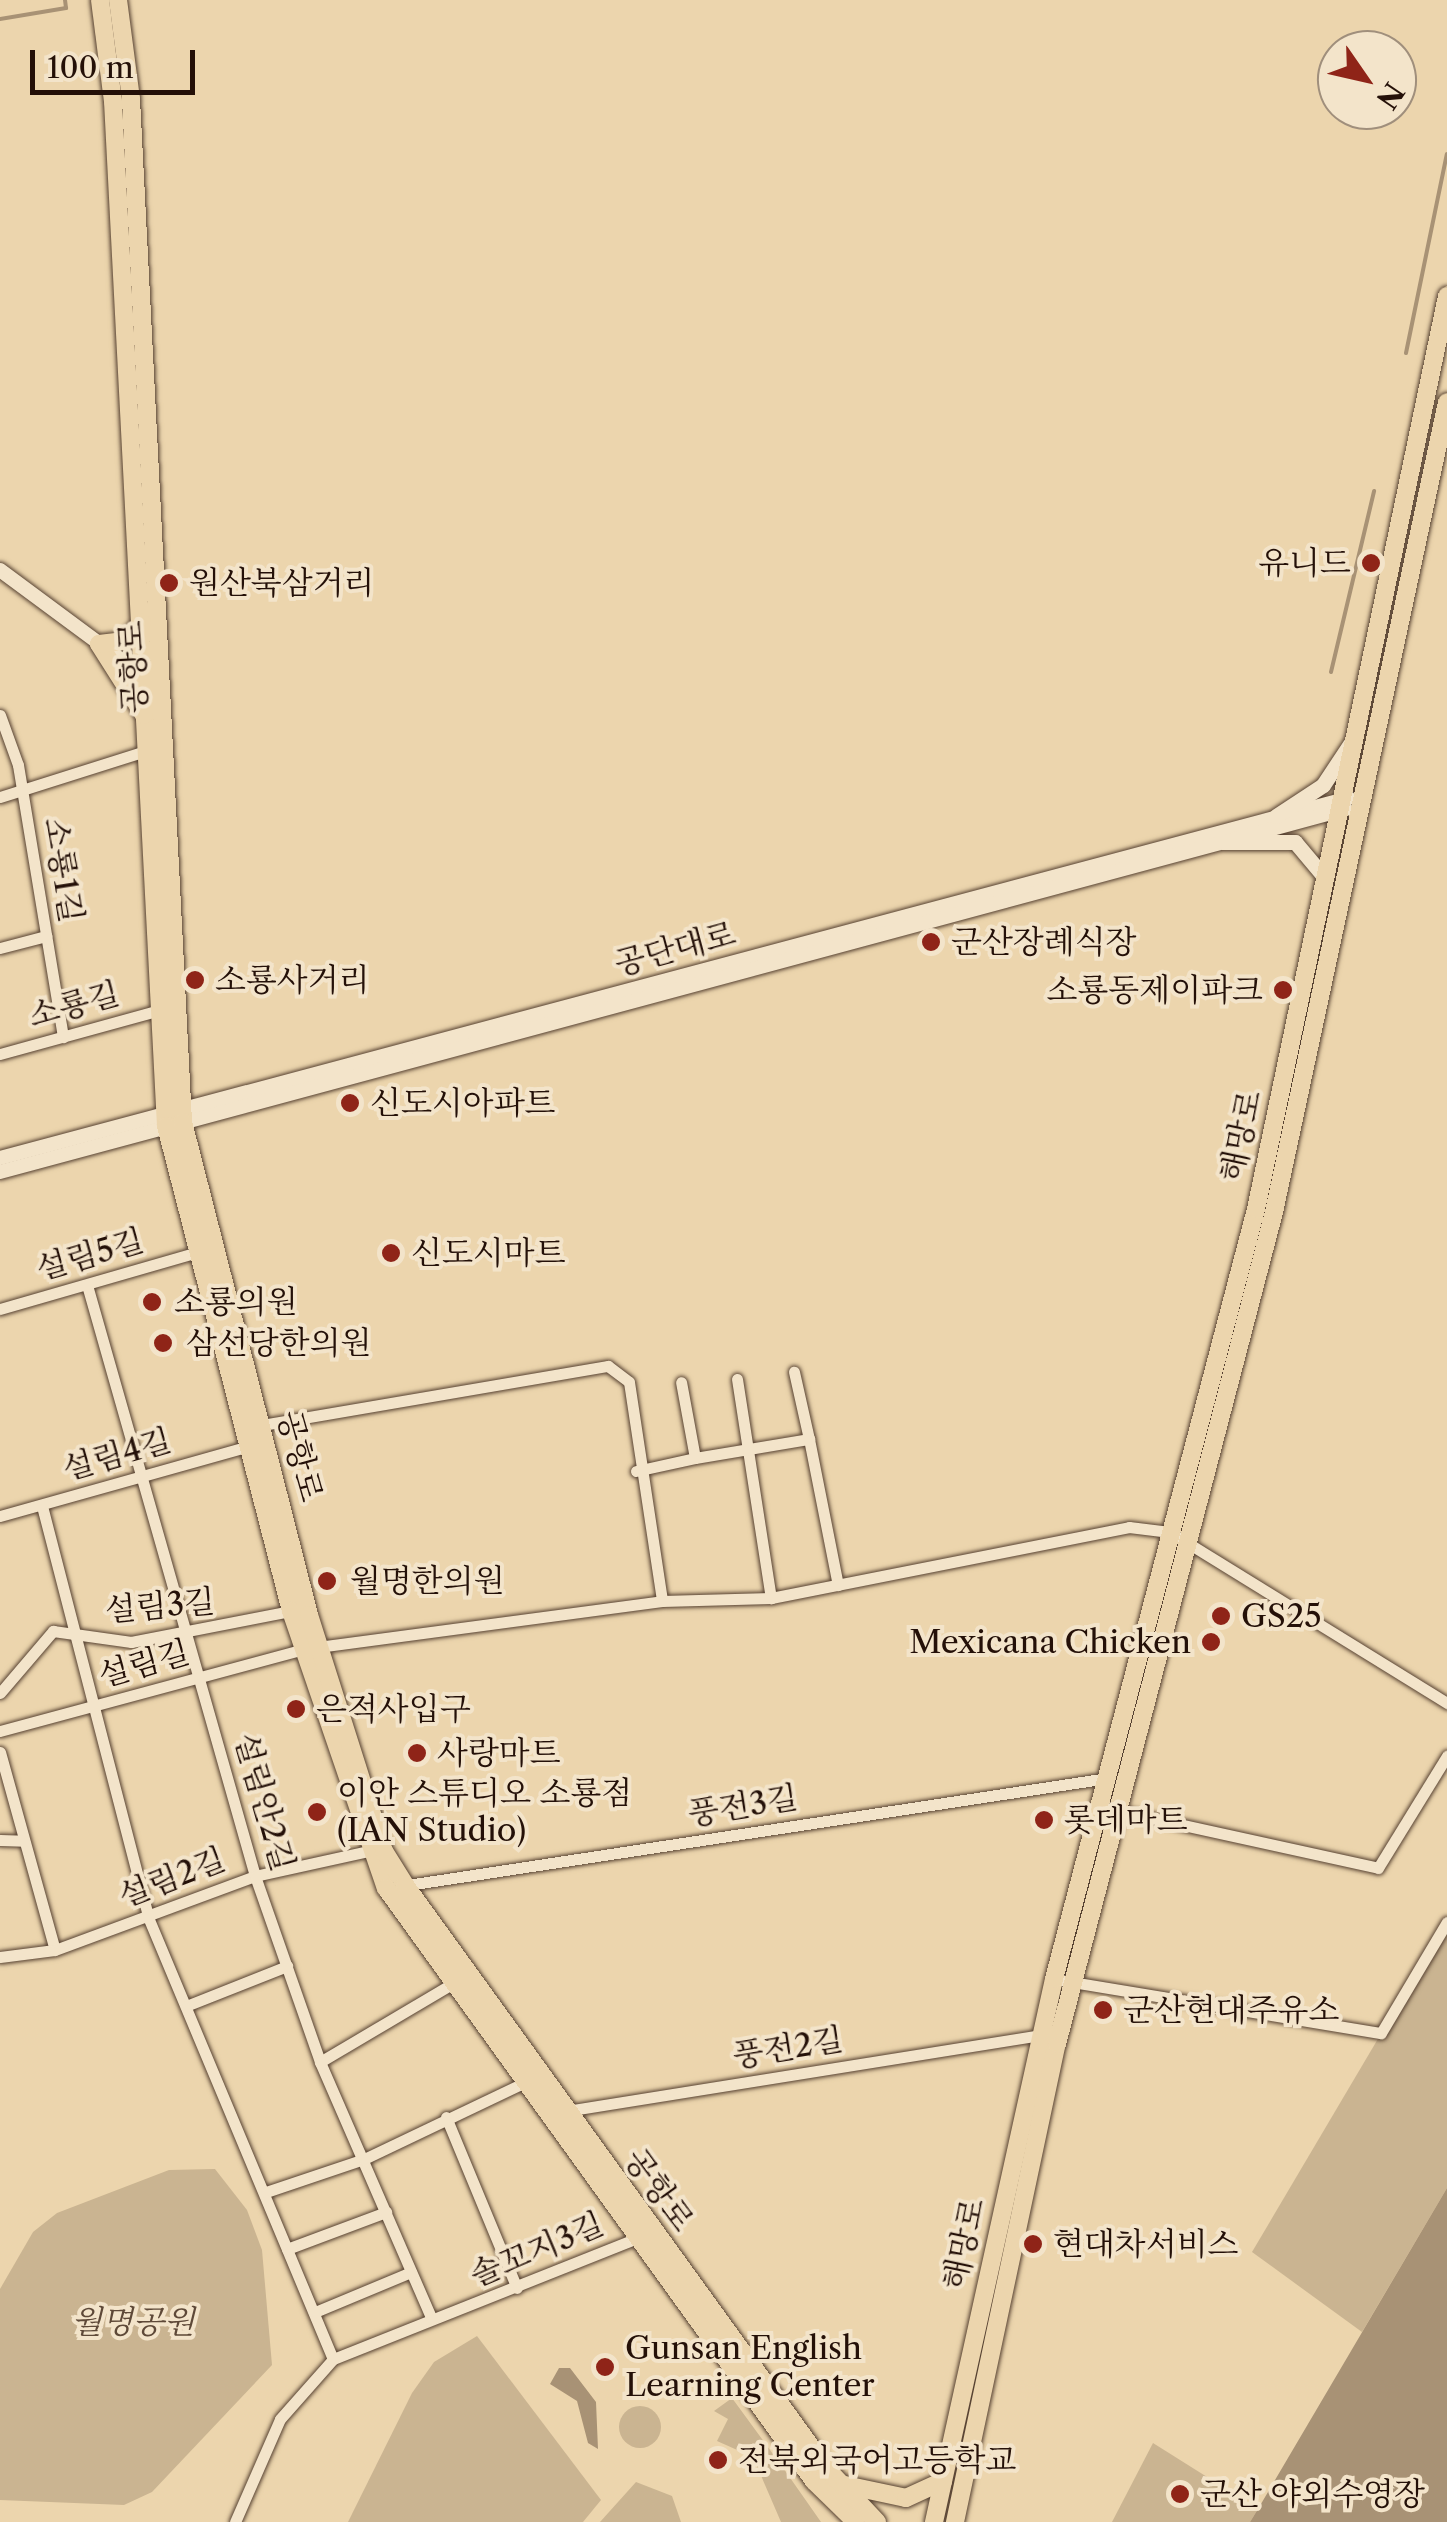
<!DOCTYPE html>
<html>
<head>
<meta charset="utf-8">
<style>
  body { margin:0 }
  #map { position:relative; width:1447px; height:2522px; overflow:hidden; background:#ecd5ad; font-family:"Libre Caslon Text","Noto Serif KR",serif }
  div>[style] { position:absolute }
  .green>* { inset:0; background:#cab491 }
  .round { border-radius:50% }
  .water>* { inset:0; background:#a89275 }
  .stream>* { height:4px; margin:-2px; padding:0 2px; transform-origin:2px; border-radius:2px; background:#a89275 }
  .roads { filter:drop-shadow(0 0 2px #564131) drop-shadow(0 0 2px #564131) }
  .minor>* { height:11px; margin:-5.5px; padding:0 5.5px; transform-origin:5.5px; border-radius:5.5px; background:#f3e4ca }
  .tertiary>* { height:14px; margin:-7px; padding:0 7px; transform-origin:7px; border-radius:7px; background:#f3e4ca }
  .secondary>* { height:15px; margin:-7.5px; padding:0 7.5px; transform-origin:7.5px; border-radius:7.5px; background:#f3e4ca }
  .primary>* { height:18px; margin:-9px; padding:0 9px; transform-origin:9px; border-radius:9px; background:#ecd5ad }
  .dots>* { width:28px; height:28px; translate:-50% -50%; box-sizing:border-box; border:5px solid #f3e4ca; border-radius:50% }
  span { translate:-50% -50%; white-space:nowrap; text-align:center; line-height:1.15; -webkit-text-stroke:8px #f3e4ca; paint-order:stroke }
  .poi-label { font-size:32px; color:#241008 }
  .right { translate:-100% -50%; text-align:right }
  .left { translate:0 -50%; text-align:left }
  .street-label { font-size:32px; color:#241008 }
  .park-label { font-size:32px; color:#5e4938; font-style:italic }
  .north { position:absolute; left:1317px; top:30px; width:100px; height:100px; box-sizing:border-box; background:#f3e4ca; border:2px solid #a08f7c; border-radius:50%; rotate:124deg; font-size:28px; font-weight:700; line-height:40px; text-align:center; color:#241008 }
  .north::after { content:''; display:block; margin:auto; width:35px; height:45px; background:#8f2418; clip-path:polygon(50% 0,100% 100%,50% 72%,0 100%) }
  .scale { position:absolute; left:30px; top:50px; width:165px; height:45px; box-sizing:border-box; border:5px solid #241008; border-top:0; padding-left:12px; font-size:30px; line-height:35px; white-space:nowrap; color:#241008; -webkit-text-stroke:8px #f3e4ca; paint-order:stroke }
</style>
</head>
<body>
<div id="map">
  <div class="green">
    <i style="clip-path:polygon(1447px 1922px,1447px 2188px,1362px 2332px,1252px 2252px)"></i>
    <i style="clip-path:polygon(215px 2169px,247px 2210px,262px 2250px,272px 2365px,152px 2492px,124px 2505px,0 2500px,0 2289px,33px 2232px,57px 2213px,169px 2170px)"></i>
    <i style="clip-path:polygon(477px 2336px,601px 2500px,583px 2522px,348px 2522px,412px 2393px,434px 2362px)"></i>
    <i style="clip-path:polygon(732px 2398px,786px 2472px,821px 2522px,781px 2522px,753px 2457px,717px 2441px,728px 2419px,714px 2411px)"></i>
    <i class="round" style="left:619px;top:2406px;width:42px;height:42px"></i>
    <i style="clip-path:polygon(1153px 2443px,1258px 2509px,1250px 2522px,1112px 2522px)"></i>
    <i style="clip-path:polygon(636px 2482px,672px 2496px,681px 2522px,600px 2522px)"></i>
  </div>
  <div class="water">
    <i style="clip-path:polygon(1447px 2188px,1447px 2522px,1250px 2522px,1258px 2509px)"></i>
    <i style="clip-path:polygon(559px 2368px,570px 2368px,596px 2402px,598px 2449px,588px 2443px,577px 2401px,550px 2384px)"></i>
  </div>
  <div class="stream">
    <i style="left:0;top:19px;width:67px;rotate:-9.5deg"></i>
    <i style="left:66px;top:8px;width:8px;rotate:-97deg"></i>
    <i style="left:1406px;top:353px;width:203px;rotate:-78.4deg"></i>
    <i style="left:1331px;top:672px;width:186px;rotate:-76.6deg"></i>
  </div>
  <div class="roads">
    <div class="minor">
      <i style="left:0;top:715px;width:53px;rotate:70.2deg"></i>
      <i style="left:18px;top:765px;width:276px;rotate:80.6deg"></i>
      <i style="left:0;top:797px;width:155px;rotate:-17.6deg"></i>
      <i style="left:0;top:948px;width:48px;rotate:-14.6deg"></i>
      <i style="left:0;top:1054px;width:169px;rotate:-15.4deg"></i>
      <i style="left:87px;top:1285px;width:614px;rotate:74.13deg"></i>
      <i style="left:255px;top:1876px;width:197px;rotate:70.7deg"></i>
      <i style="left:320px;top:2062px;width:280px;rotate:66.5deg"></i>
      <i style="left:0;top:1309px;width:202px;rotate:-16.1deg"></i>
      <i style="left:737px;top:1379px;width:222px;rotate:81.2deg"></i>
      <i style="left:262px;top:1425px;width:351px;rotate:-9.7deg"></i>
      <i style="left:608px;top:1366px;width:26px;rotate:37deg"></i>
      <i style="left:629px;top:1382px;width:221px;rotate:81.4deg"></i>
      <i style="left:809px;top:1439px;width:149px;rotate:78.8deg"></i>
      <i style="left:695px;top:1458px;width:116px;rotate:-9.5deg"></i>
      <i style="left:809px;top:1439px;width:69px;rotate:-102.6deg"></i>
      <i style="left:636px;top:1471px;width:60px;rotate:-12.4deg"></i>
      <i style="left:695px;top:1458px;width:77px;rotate:-100.4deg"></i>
      <i style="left:42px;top:1506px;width:424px;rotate:75.5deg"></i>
      <i style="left:148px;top:1917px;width:479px;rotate:67.3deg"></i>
      <i style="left:0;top:1516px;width:259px;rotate:-15.7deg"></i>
      <i style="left:0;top:1693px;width:82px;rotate:-49.5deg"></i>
      <i style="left:53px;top:1631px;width:79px;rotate:8deg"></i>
      <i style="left:131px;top:1642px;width:163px;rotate:-11deg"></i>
      <i style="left:0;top:1731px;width:314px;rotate:-15.1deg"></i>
      <i style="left:303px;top:1649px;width:362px;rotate:-7.6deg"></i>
      <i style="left:662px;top:1601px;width:109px;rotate:-1.6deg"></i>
      <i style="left:771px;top:1598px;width:365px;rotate:-11.2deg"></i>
      <i style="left:1129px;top:1527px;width:41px;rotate:7deg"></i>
      <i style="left:1170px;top:1532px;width:326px;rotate:31.7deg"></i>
      <i style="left:0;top:1752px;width:205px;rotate:74.5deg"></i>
      <i style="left:1115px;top:1810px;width:269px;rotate:12.4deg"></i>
      <i style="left:1378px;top:1868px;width:132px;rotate:-58.4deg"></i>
      <i style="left:0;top:1840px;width:24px;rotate:2deg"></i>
      <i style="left:401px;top:1886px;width:715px;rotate:-8.69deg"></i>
      <i style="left:0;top:1957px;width:55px;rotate:-7.3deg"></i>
      <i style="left:55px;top:1950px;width:213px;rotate:-20.3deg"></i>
      <i style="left:255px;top:1876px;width:117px;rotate:-12.4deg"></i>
      <i style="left:1054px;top:1979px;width:331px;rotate:9.4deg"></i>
      <i style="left:1381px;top:2033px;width:129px;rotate:-59.3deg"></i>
      <i style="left:186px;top:2006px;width:109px;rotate:-21.6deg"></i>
      <i style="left:320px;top:2062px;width:151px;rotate:-30.6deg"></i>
      <i style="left:566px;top:2111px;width:481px;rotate:-9.1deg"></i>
      <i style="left:446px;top:2117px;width:185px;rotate:67.5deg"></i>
      <i style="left:266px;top:2192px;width:103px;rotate:-18.6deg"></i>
      <i style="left:364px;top:2159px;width:176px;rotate:-25.5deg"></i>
      <i style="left:287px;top:2249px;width:106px;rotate:-20.5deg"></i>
      <i style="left:315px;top:2312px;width:104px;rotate:-22.6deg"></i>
      <i style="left:235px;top:2522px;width:112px;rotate:-66.4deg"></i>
      <i style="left:280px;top:2419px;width:80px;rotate:-48.5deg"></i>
      <i style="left:333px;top:2359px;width:325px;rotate:-21.7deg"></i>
    </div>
    <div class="tertiary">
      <i style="left:0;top:570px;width:182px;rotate:36.5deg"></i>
      <i style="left:0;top:1158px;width:1396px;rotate:-14.94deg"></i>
      <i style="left:0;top:1172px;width:1394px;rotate:-15.09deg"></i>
    </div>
    <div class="secondary">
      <i style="left:1276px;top:816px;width:56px;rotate:-33.4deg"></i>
      <i style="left:1323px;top:785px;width:49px;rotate:-56.6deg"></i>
      <i style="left:1222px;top:842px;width:73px"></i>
      <i style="left:1295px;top:842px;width:48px;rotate:50deg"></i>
    </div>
    <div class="primary">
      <i style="left:100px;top:0;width:102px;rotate:82.7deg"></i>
      <i style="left:113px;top:101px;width:1026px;rotate:87.04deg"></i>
      <i style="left:166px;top:1126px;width:501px;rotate:75.55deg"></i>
      <i style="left:291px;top:1611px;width:293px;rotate:71.1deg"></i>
      <i style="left:386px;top:1888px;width:731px;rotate:54.18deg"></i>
      <i style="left:814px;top:2481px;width:59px;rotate:44.3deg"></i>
      <i style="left:118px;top:0;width:100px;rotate:82.5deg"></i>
      <i style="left:131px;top:99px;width:1024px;rotate:87.09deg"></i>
      <i style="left:183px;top:1122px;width:509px;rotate:75.66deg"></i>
      <i style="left:309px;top:1615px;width:248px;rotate:72.4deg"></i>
      <i style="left:384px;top:1851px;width:40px;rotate:58deg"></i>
      <i style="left:405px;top:1885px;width:721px;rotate:54.15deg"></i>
      <i style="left:827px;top:2469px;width:73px;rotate:46.7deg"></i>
      <i style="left:99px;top:644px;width:84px;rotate:57.6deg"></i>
      <i style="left:99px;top:644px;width:26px;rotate:-7deg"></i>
      <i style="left:125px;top:641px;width:25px;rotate:-47deg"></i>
      <i style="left:845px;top:2485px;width:62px;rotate:12deg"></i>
      <i style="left:906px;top:2498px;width:41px;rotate:-24.7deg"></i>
      <i style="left:934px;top:2522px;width:556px;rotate:-77.54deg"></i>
      <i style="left:1054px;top:1979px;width:796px;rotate:-75.3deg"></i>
      <i style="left:1256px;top:1209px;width:933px;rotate:-78.18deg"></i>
      <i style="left:955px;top:2522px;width:489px;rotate:-78deg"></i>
      <i style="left:1057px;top:2044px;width:860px;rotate:-75.38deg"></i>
      <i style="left:1274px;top:1212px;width:828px;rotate:-77.94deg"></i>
    </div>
  </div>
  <div class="dots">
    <i style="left:1371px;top:563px;background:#8f2418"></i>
    <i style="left:169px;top:583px;background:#8f2418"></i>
    <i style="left:931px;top:942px;background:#8f2418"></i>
    <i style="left:195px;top:980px;background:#8f2418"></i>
    <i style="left:1283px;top:990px;background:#8f2418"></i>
    <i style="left:350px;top:1103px;background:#8f2418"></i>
    <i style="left:391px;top:1253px;background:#8f2418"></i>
    <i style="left:152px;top:1302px;background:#8f2418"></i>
    <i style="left:163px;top:1343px;background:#8f2418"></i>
    <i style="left:327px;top:1581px;background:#8f2418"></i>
    <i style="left:1221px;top:1616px;background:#8f2418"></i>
    <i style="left:1211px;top:1642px;background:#8f2418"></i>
    <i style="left:296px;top:1709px;background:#8f2418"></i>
    <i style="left:417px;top:1753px;background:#8f2418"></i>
    <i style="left:317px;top:1812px;background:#8f2418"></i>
    <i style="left:1044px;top:1820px;background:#8f2418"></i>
    <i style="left:1103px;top:2010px;background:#8f2418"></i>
    <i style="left:1033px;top:2244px;background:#8f2418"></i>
    <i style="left:605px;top:2367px;background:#8f2418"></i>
    <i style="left:718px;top:2460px;background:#8f2418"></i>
    <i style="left:1180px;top:2494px;background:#8f2418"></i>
  </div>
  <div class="poi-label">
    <span class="right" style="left:1351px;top:563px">유니드</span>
    <span class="left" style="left:189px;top:583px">원산북삼거리</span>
    <span class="left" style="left:951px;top:942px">군산장례식장</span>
    <span class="left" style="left:215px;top:980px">소룡사거리</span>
    <span class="right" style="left:1263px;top:990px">소룡동제이파크</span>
    <span class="left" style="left:370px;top:1103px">신도시아파트</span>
    <span class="left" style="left:411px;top:1253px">신도시마트</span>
    <span class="left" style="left:174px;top:1302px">소룡의원</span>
    <span class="left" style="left:186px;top:1343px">삼선당한의원</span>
    <span class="left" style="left:350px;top:1581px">월명한의원</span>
    <span class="left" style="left:1241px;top:1616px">GS25</span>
    <span class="right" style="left:1191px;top:1642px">Mexicana Chicken</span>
    <span class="left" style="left:316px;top:1709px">은적사입구</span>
    <span class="left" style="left:437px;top:1753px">사랑마트</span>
    <span class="left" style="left:337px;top:1812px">이안 스튜디오 소룡점<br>(IAN Studio)</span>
    <span class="left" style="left:1064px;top:1820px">롯데마트</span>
    <span class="left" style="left:1123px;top:2010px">군산현대주유소</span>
    <span class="left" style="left:1053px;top:2244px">현대차서비스</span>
    <span class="left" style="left:625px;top:2367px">Gunsan English<br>Learning Center</span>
    <span class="left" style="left:738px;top:2460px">전북외국어고등학교</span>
    <span class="left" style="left:1200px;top:2494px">군산 야외수영장</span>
  </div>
  <div class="street-label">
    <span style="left:133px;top:667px;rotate:-93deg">공항로</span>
    <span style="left:63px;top:870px;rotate:81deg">소룡1길</span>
    <span style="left:675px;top:949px;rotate:-15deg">공단대로</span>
    <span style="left:74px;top:1005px;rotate:-15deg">소룡길</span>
    <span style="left:1241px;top:1136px;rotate:-78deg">해망로</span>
    <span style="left:90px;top:1255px;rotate:-16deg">설림5길</span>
    <span style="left:117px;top:1455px;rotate:-16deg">설림4길</span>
    <span style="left:300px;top:1456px;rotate:75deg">공항로</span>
    <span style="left:160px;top:1606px;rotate:-5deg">설림3길</span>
    <span style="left:144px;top:1664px;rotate:-16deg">설림길</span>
    <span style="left:264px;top:1802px;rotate:74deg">설림안2길</span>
    <span style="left:743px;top:1806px;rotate:-9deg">풍전3길</span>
    <span style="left:172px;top:1878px;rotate:-21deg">설림2길</span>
    <span style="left:788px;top:2048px;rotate:-9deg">풍전2길</span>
    <span style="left:659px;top:2190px;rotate:54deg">공항로</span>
    <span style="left:964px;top:2244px;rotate:-78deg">해망로</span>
    <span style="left:537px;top:2250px;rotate:-23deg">솔꼬지3길</span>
  </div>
  <div class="park-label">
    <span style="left:133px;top:2322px">월명공원</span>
  </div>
  <div class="north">N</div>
  <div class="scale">100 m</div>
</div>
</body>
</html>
